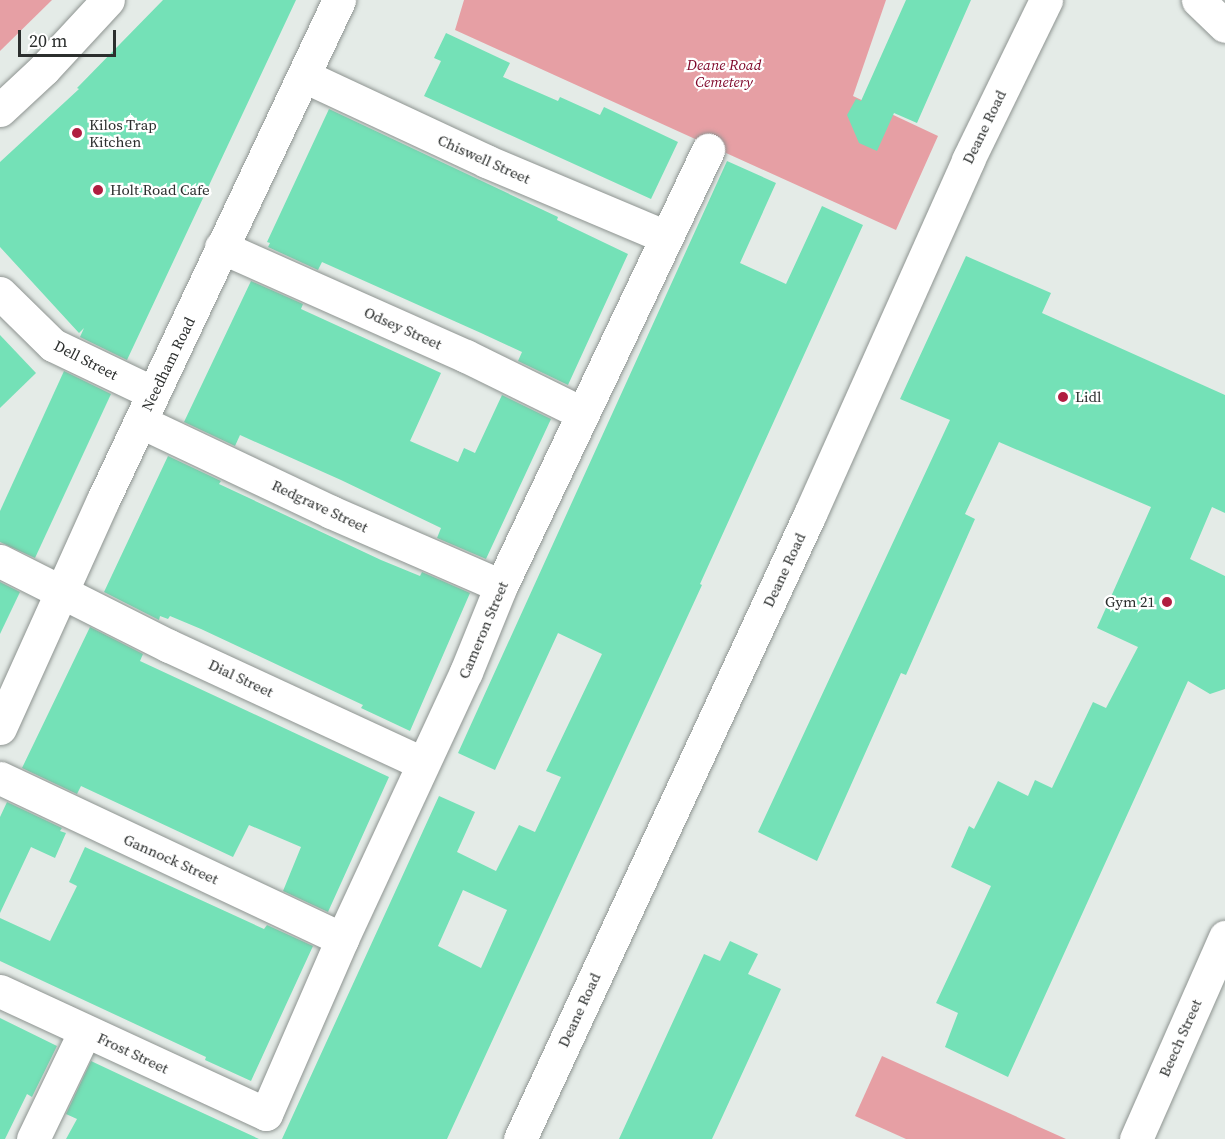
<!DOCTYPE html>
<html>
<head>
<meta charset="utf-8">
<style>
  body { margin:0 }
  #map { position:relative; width:1225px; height:1139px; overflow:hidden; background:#e4ebe7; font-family:"Source Serif 4",serif }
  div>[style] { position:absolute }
  .green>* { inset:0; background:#e69fa4 }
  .building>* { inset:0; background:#74e1b7 }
  .roads { filter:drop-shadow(0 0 2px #8e9491) drop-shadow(0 0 2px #8e9491) }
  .street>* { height:33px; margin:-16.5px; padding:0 16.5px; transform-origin:16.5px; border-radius:16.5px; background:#fff }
  .secondary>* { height:33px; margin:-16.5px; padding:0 16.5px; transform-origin:16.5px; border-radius:16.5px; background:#fff }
  .primary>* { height:33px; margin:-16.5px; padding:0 16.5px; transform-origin:16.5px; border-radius:16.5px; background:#fff }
  .dots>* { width:16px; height:16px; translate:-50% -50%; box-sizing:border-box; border:3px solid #fff; border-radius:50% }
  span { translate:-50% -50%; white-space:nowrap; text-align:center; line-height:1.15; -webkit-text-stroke:4.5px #fff; paint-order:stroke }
  .park-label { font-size:15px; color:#7d0427; font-style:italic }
  .poi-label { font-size:15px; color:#2b2e2d }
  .left { translate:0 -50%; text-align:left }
  .right { translate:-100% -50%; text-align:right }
  .street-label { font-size:15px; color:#2b2e2d }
  .scale { position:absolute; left:18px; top:30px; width:98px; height:27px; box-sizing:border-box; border:3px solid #2b2e2d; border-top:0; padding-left:8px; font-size:18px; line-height:21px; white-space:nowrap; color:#2b2e2d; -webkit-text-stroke:4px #fff; paint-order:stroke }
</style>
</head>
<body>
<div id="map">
  <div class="green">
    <i style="clip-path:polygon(0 0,52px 0,0 51px)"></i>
    <i style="clip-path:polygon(464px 0,886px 0,853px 96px,938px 136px,896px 230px,455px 30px)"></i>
    <i style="clip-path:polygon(882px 1056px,1066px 1139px,906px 1139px,855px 1116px)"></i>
  </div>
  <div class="building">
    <i style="clip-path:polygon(163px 0,296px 0,127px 360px,80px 337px,84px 328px,79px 333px,0 247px,0 162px,79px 89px,77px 88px)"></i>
    <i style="clip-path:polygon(906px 0,971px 0,917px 123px,894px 113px,877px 151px,859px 143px,847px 115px,856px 99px,861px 101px)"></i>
    <i style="clip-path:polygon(446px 33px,510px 63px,503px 77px,558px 101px,560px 97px,600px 115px,604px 107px,678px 142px,651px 199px,424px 96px,441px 61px,434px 58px)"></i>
    <i style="clip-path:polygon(329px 109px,558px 217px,557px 220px,628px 254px,568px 385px,518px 361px,522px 352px,481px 333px,322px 262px,318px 270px,268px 247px,270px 243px,267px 242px)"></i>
    <i style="clip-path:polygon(evenodd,727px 161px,776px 183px,740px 263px,786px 284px,822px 206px,863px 225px,700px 584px,702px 585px,447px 1139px,282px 1139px,439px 796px,475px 812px,457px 852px,496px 871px,519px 825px,535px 832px,561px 777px,546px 771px,602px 654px,558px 633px,495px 770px,458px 753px,727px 161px,463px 890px,507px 910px,481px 968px,438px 946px,463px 890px)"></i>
    <i style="clip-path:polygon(966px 256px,1051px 293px,1042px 313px,1225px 395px,1225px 513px,1212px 507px,1190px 559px,1225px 576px,1225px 689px,1210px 694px,1188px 681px,1008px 1077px,945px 1047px,958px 1013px,936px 1003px,991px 886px,951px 867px,969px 826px,974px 829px,998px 781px,1028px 796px,1035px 780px,1052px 788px,1093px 702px,1106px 708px,1138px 647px,1097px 628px,1151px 507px,999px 442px,965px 514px,975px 519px,906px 675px,901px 673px,817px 861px,758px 832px,950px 420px,900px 399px)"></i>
    <i style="clip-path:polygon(251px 281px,303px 304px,301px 309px,441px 373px,410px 441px,458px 462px,464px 448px,475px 453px,502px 395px,551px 419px,486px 559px,437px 538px,441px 528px,341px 480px,240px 435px,235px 446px,184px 422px)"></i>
    <i style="clip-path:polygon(0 335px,36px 373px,0 408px)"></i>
    <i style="clip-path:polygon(64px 371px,111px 394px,35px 558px,0 542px,0 511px)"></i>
    <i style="clip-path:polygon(168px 456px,221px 481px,219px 484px,381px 560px,420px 576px,422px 572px,470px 593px,410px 731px,361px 708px,363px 705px,201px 629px,170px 616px,168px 619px,160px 616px,159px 620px,104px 592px)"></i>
    <i style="clip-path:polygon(0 582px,20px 592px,0 634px)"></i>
    <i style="clip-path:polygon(90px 627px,143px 654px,140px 661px,389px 777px,328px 912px,283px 891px,301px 847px,249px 825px,233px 857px,81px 786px,77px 794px,22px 768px)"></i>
    <i style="clip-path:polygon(7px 802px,62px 828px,60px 831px,66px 833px,55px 858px,31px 847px,0 913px,0 817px)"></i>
    <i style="clip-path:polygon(85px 847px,264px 929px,267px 925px,313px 946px,251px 1081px,205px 1060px,206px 1057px,0 961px,0 918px,50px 941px,77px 886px,69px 882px)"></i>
    <i style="clip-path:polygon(730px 941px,758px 954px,748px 974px,781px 989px,712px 1139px,619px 1139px,704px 954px,720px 961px)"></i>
    <i style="clip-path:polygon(0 1018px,57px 1046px,32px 1097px,27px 1094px,5px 1139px,0 1139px)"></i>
    <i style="clip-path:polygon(91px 1061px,142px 1085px,259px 1139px,66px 1139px,77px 1119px,66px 1114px)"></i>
  </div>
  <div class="roads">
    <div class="street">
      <i style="left:304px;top:76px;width:201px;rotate:25deg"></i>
      <i style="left:486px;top:161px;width:195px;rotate:22.9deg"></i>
      <i style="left:221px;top:247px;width:268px;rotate:24deg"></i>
      <i style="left:466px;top:356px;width:129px;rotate:26.2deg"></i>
      <i style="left:0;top:293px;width:74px;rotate:44.5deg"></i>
      <i style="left:53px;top:345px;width:111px;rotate:25.6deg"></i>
      <i style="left:141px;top:422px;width:210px;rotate:25.3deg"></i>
      <i style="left:331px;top:512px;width:185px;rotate:23.5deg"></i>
      <i style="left:0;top:561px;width:189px;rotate:26.7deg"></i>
      <i style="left:169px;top:646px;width:279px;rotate:24.8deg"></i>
      <i style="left:0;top:728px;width:250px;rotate:-65.7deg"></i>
      <i style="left:103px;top:500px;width:553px;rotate:-64.73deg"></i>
      <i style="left:0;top:778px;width:378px;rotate:25.2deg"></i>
      <i style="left:0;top:991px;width:293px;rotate:24.8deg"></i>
      <i style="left:266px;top:1114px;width:191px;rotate:-66.5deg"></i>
      <i style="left:342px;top:939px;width:294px;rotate:-65.1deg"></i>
      <i style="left:466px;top:672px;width:93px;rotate:-67.9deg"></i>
      <i style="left:501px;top:586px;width:483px;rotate:-64.6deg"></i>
      <i style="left:33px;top:1139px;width:120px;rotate:-64.3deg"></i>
      <i style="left:520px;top:1139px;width:689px;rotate:-65.11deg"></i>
      <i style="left:810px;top:514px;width:388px;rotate:-65.9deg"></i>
      <i style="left:968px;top:160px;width:178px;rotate:-64deg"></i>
      <i style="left:1136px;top:1139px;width:221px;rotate:-66.2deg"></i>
    </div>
    <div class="secondary">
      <i style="left:0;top:110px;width:60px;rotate:-43deg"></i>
      <i style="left:44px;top:69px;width:94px;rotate:-47.2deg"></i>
    </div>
    <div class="primary">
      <i style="left:1198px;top:0;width:37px;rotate:44deg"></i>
    </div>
  </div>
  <div class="dots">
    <i style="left:77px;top:133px;background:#b01d40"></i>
    <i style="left:98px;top:190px;background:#b01d40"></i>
    <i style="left:1063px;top:397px;background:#b01d40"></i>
    <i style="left:1167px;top:602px;background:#b01d40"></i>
  </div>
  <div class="park-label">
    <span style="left:724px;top:73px">Deane Road<br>Cemetery</span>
  </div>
  <div class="poi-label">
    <span class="left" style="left:89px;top:133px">Kilos Trap<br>Kitchen</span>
    <span class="left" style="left:110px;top:190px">Holt Road Cafe</span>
    <span class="left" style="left:1075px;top:397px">Lidl</span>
    <span class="right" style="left:1155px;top:602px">Gym 21</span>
  </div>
  <div class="street-label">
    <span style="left:984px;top:127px;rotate:-64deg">Deane Road</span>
    <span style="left:484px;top:159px;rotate:24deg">Chiswell Street</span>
    <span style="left:403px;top:328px;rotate:24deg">Odsey Street</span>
    <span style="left:86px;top:360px;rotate:27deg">Dell Street</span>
    <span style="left:168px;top:364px;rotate:-64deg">Needham Road</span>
    <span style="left:320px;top:506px;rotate:25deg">Redgrave Street</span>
    <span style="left:784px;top:570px;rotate:-65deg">Deane Road</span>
    <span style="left:483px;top:630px;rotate:-67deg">Cameron Street</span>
    <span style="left:241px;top:678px;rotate:25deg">Dial Street</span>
    <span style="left:171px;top:859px;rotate:24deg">Gannock Street</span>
    <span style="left:579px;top:1010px;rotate:-65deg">Deane Road</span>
    <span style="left:1180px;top:1038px;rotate:-66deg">Beech Street</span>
    <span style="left:133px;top:1053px;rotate:25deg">Frost Street</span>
  </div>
  <div class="scale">20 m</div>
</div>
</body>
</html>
